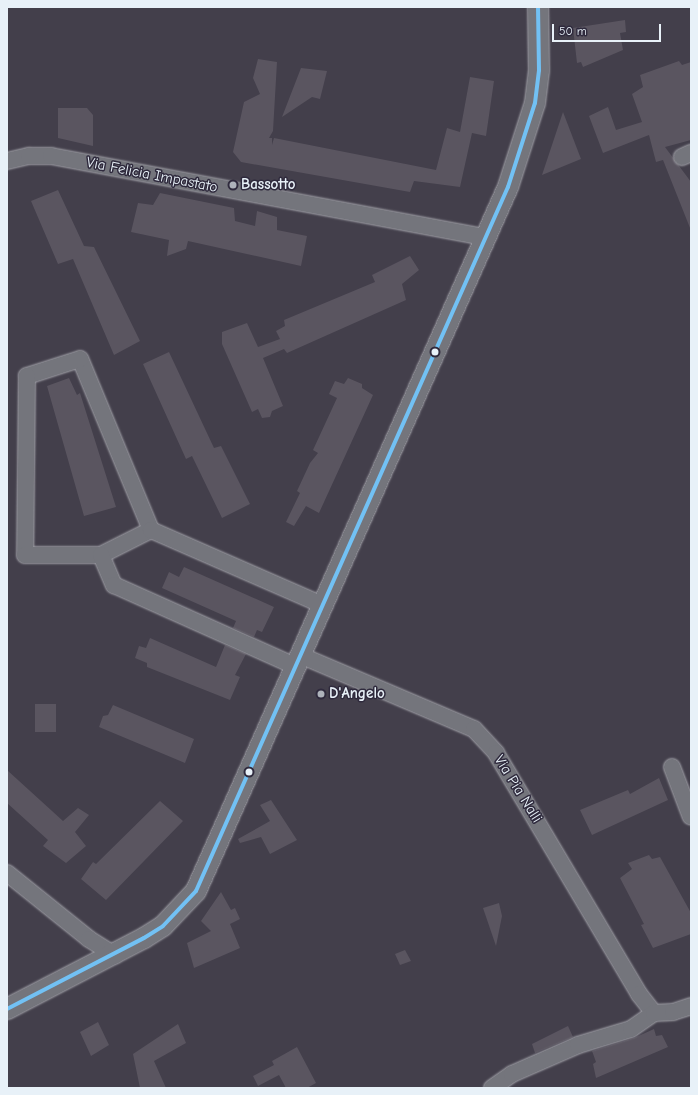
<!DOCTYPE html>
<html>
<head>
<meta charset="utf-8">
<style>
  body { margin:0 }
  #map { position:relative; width:698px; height:1095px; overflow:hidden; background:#433f4b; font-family:"Comic Neue",sans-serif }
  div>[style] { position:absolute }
  .building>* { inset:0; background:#5a5560; transform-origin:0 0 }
  .roads { filter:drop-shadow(0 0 1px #a0a0a7) drop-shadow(0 0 1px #a0a0a7) }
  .minor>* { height:16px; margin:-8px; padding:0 8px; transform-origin:8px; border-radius:8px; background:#74757c }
  .tertiary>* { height:20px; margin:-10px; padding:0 10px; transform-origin:10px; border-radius:10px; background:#74757c }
  .bus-1>* { height:4px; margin:-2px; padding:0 2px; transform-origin:2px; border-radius:2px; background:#72c1f4 }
  .dots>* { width:11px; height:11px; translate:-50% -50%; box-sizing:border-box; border:2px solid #2f2a3d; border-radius:50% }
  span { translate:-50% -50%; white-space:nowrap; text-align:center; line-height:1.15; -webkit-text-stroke:3px #2f2a3d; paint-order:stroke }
  .street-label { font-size:15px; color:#e8f1f8 }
  .poi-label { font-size:15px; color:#e8f1f8; font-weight:700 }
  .left { translate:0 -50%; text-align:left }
  .frame { position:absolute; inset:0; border:8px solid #e8f1f8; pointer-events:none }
  .scale { position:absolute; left:552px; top:24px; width:109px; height:18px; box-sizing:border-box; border:2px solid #e8f1f8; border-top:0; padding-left:5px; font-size:12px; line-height:14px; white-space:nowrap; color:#e8f1f8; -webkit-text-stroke:3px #2f2a3d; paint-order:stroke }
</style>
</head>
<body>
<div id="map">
  <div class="building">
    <i style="clip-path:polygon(625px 20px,626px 32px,620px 33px,623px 50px,583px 67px,581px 62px,577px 63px,573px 28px)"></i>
    <i style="clip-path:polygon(258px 59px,277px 62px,273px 131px,269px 138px,272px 138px,272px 145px,274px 138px,436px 170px,447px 128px,460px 132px,470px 77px,494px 81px,486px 136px,472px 133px,460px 187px,414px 181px,410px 192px,241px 162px,233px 152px,244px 102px,260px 94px,253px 78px)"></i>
    <i style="clip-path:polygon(679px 61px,682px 65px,691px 62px,691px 140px,665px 147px,691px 182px,690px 228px,663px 160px,656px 162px,649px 135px,603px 153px,589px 116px,608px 107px,616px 130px,642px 122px,632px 94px,643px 87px,640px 75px)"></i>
    <i style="clip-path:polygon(301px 68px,327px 71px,320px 99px,312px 97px,282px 117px)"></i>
    <i style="clip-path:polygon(58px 108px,87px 108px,93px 115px,93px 146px,58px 138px)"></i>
    <i style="clip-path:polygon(563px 112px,581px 159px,542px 175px)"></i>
    <i style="clip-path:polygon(58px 190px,84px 246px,94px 247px,140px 341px,114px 355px,73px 259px,58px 264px,31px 201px)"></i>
    <i style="clip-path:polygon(160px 193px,234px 208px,235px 221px,255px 226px,257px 211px,277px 217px,277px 230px,307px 236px,301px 266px,188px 241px,186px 249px,167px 256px,169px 240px,131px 232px,138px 203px,153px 205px)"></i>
    <i style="clip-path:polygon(410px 256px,419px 270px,402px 284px,406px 300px,287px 353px,284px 349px,263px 358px,283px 406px,272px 411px,270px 417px,262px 418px,258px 409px,252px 412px,222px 344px,222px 332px,247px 323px,258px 347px,280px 339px,276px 331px,285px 326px,284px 320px,375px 282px,372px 275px)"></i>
    <i style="clip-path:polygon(169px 352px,214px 448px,221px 446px,250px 504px,222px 518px,192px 456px,186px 459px,143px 364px)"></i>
    <i style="clip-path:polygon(69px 378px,77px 395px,80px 393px,116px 507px,84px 516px,47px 386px)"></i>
    <i style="clip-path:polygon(348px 378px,362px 384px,362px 388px,373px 395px,319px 513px,306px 506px,294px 526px,286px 522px,300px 493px,297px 491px,310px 463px,318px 453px,313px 450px,337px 398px,329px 394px,335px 381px,344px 384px)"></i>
    <i style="clip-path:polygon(184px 567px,274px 607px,262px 632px,257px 630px,254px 637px,233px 628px,236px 621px,162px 588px,169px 572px,179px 577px)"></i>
    <i style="clip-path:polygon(150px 638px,216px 667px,225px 645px,246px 654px,235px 675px,240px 677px,230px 700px,147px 667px,147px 663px,135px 658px,139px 646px,146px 648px)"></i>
    <i style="left:35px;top:704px;width:21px;height:28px"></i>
    <i style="clip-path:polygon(113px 705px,194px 739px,185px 763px,99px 727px,103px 716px,108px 715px)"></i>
    <i style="clip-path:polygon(7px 770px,63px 821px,78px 808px,89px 815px,75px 832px,86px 846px,66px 863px,43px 846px,48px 840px,7px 803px)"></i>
    <i style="clip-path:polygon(659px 778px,668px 800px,592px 835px,580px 810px,628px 790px,630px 794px)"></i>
    <i style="clip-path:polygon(271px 800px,297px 840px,270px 854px,261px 837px,240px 843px,238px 839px,270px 821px,260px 805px)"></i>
    <i style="clip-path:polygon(160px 801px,183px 821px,106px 900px,81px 879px,93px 862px,96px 864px)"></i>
    <i style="clip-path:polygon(649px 855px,652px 859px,660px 857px,691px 913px,691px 934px,653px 948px,641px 925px,644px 924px,620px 878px,632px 869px,628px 863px)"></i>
    <i style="clip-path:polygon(221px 892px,231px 910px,235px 908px,240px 919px,230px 924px,240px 948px,194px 968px,187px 943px,211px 931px,201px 921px)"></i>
    <i style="clip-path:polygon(499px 903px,502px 916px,496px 946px,483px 908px)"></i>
    <i style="clip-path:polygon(405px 950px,411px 961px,400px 965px,395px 954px)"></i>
    <i style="clip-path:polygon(98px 1022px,109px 1045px,91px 1056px,80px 1032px)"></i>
    <i style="clip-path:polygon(178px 1024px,186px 1043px,154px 1061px,166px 1088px,140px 1088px,133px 1054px)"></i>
    <i style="clip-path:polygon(568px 1026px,573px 1037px,535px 1053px,532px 1044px)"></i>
    <i style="clip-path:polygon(654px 1029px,656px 1036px,662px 1035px,668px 1047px,596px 1078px,593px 1064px,596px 1062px,592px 1051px,634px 1038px)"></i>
    <i style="clip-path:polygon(297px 1047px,316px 1083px,307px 1088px,286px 1088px,279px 1075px,258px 1086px,253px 1076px,274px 1065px,272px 1061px)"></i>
  </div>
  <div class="roads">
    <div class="minor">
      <i style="left:682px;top:157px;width:10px;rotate:-24deg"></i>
      <i style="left:7px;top:161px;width:23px;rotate:-13deg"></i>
      <i style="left:29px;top:156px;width:22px"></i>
      <i style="left:51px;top:156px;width:441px;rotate:10.6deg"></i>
      <i style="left:151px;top:530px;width:185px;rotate:-112.5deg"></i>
      <i style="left:80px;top:359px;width:56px;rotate:162.2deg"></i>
      <i style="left:27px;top:376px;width:179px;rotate:90.6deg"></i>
      <i style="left:25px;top:555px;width:76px"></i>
      <i style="left:101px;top:555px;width:56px;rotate:-26.6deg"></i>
      <i style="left:151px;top:530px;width:188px;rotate:23.6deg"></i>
      <i style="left:101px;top:555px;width:33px;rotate:67deg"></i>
      <i style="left:114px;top:585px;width:201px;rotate:24.1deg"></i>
      <i style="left:302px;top:656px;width:187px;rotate:23deg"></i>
      <i style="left:474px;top:729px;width:33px;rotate:47deg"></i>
      <i style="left:496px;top:753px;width:280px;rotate:59.3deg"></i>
      <i style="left:639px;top:994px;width:24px;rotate:52deg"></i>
      <i style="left:672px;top:767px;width:53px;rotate:69.2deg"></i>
      <i style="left:7px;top:873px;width:105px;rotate:38.8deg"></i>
      <i style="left:89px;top:939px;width:31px;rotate:32deg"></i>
      <i style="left:492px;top:1088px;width:24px;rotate:-35deg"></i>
      <i style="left:512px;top:1074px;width:72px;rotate:-23.7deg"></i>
      <i style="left:578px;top:1045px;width:55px;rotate:-16.8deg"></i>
      <i style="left:631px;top:1029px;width:28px;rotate:-35deg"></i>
      <i style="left:654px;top:1013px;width:19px;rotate:-3deg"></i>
      <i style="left:673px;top:1012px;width:19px;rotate:-18deg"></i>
    </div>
    <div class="tertiary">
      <i style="left:7px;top:1009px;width:154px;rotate:-27.4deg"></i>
      <i style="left:144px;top:938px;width:22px;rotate:-32deg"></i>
      <i style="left:163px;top:926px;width:48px;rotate:-46.7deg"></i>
      <i style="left:196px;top:891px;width:770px;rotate:-66.1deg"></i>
      <i style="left:508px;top:187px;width:88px;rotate:-72.2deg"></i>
      <i style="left:535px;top:103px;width:33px;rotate:-83deg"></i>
      <i style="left:539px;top:70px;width:63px;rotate:-90.9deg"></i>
    </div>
  </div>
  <div class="bus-1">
    <i style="left:7px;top:1009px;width:154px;rotate:-27.4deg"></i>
    <i style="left:144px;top:938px;width:22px;rotate:-32deg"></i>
    <i style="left:163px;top:926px;width:48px;rotate:-46.7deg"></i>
    <i style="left:196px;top:891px;width:770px;rotate:-66.1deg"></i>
    <i style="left:508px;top:187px;width:88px;rotate:-72.2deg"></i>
    <i style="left:535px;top:103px;width:33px;rotate:-83deg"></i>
    <i style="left:539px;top:70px;width:63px;rotate:-90.9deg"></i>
  </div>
  <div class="dots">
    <i style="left:233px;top:185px;background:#aeb3bb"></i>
    <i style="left:435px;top:352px;background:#e8f1f8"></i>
    <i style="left:321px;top:694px;background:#aeb3bb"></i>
    <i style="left:249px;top:772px;background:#e8f1f8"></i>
  </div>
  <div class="street-label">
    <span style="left:152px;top:175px;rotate:11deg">Via Felicia Impastato</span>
    <span style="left:518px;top:789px;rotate:58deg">Via Pia Nalli</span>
  </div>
  <div class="poi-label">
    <span class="left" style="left:241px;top:185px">Bassotto</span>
    <span class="left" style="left:329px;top:694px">D'Angelo</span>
  </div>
  <div class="frame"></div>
  <div class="scale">50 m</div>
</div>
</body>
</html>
